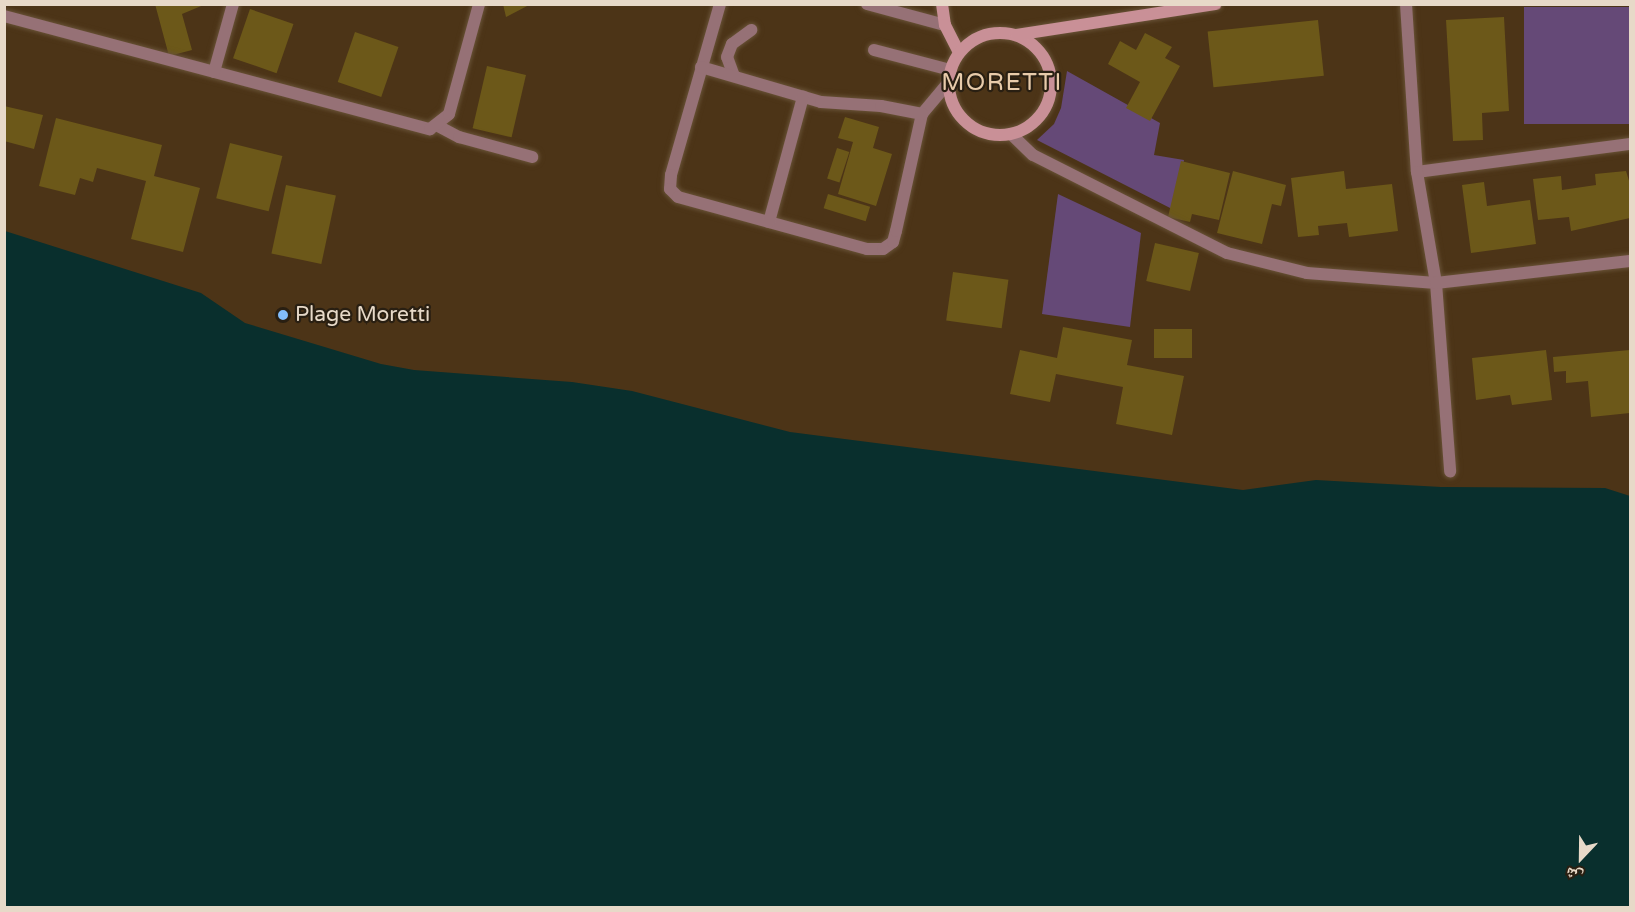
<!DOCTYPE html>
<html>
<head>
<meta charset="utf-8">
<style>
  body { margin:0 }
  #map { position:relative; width:1635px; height:912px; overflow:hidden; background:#4c3417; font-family:"Varela Round","Noto Naskh Arabic",sans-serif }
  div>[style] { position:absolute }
  .green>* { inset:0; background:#654977; transform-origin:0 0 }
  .water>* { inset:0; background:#092f2d }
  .building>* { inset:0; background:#6c5819; transform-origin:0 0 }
  .roads { filter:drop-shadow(0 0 2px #685237) drop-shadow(0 0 2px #685237) }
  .lane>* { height:12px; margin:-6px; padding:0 6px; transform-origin:6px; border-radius:6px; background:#967176 }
  .street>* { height:12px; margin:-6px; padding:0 6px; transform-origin:6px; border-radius:6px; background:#967176 }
  .secondary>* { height:12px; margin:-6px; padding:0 6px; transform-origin:6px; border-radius:6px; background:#c99097 }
  .secondary>.ring { margin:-6px; padding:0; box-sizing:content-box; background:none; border:12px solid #c99097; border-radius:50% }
  .dots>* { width:16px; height:16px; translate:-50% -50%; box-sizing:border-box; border:3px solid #291f12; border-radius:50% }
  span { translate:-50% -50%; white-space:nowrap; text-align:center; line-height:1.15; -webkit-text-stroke:4.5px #291f12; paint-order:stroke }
  .poi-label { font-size:21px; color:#e7d9c8 }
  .left { translate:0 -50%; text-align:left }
  .quarter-label { font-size:24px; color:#e8cbaa; letter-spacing:1.5px }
  .frame { position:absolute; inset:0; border:6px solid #e7d9c8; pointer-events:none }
  .north { position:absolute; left:1551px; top:828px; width:60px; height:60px; -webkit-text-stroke:4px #291f12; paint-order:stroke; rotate:202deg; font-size:16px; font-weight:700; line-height:24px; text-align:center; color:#e7d9c8 }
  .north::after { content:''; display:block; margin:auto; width:21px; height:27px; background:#e7d9c8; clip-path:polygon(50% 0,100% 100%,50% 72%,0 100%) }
</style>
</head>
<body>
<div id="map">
  <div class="green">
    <i style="left:1630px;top:7px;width:117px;height:106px;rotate:90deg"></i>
    <i style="clip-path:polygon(1067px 71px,1160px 123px,1154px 155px,1184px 160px,1174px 210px,1037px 140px,1054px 124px,1061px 108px)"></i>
    <i style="clip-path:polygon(1058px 194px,1141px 233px,1130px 327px,1042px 314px)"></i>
  </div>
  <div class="water">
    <i style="clip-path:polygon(5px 231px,201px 293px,245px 323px,381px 364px,414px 370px,572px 382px,632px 391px,790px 432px,1243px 490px,1316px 480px,1441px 487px,1605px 488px,1630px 496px,1630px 907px,5px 907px)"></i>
  </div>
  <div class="building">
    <i style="clip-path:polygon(155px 4px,206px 4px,182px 14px,192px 50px,169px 56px)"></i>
    <i style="clip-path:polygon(503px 4px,531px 4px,506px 17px)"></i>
    <i style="left:250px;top:9px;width:46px;height:52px;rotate:19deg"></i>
    <i style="clip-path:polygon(1504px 17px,1509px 111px,1482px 113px,1483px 140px,1453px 141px,1446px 20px)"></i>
    <i style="left:1318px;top:20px;width:56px;height:111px;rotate:84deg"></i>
    <i style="left:355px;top:32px;width:46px;height:53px;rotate:19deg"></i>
    <i style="clip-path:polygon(1145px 33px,1172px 47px,1165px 58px,1180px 66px,1150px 121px,1126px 108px,1140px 82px,1108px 64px,1120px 41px,1136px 50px)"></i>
    <i style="left:487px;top:66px;width:40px;height:64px;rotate:13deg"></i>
    <i style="clip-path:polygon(4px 106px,43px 115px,34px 149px,4px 141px)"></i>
    <i style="clip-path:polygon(845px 117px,879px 127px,873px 148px,892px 154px,876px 206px,838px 194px,853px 142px,838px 138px)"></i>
    <i style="clip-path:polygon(56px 118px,162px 145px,154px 176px,200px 188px,183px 252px,131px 239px,146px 181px,97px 168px,93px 182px,80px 178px,75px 195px,39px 186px)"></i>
    <i style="left:230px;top:143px;width:54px;height:57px;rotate:14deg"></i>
    <i style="left:837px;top:148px;width:13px;height:32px;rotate:18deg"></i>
    <i style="clip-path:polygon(1181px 161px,1230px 173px,1219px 220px,1192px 214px,1190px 222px,1168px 217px)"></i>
    <i style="clip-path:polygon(1233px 171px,1286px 185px,1281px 206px,1272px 204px,1262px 244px,1217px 233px)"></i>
    <i style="clip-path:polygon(1344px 171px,1346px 189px,1392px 184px,1398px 231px,1349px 237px,1347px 223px,1318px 226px,1319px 235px,1298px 237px,1291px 178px)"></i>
    <i style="clip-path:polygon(1626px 171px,1630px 184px,1630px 218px,1571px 231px,1569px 217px,1538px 220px,1533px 179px,1561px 176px,1562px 190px,1596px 185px,1595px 174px)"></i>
    <i style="clip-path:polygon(1484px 182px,1487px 206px,1530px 200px,1536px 244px,1471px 253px,1462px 185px)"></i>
    <i style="left:286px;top:185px;width:51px;height:70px;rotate:12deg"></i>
    <i style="left:828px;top:194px;width:44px;height:15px;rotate:17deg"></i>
    <i style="left:1155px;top:243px;width:45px;height:39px;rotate:13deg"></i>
    <i style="left:953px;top:272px;width:56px;height:49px;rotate:8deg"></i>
    <i style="clip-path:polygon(1063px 327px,1132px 340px,1127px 365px,1184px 376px,1172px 435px,1116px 424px,1123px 387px,1056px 374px,1050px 402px,1010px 394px,1020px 350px,1057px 358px)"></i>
    <i style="left:1154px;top:329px;width:38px;height:29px"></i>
    <i style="clip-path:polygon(1546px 350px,1552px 400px,1512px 405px,1510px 395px,1476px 400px,1472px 358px)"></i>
    <i style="clip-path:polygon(1630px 350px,1630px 413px,1591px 417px,1588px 381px,1566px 383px,1566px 371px,1554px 372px,1553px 357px)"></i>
  </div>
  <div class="roads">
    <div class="lane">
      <i style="left:874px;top:50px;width:79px;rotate:14.7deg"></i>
      <i style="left:734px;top:76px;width:20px;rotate:-110deg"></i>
      <i style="left:727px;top:57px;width:14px;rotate:-69deg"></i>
      <i style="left:732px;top:44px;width:24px;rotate:-36deg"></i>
      <i style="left:438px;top:126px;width:24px;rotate:28deg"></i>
      <i style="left:459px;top:137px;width:76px;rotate:15.3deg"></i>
      <i style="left:1417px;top:172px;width:215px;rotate:-7.5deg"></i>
    </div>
    <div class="street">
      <i style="left:720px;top:4px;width:178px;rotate:106deg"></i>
      <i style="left:671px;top:175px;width:14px;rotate:94deg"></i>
      <i style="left:670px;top:189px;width:11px;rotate:45deg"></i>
      <i style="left:678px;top:197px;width:196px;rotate:15.4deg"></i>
      <i style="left:867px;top:249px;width:16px"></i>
      <i style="left:883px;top:249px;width:12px;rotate:-35deg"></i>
      <i style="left:893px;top:242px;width:11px;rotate:-75deg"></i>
      <i style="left:896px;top:231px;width:120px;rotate:-77.5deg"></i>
      <i style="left:922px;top:114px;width:39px;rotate:-50deg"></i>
      <i style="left:867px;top:4px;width:81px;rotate:15.1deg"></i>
      <i style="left:1406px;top:4px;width:168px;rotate:86.3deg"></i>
      <i style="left:1417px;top:172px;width:113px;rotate:80.3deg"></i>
      <i style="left:1436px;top:283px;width:189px;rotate:85.7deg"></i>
      <i style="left:4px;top:16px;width:441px;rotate:14.9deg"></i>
      <i style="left:430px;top:129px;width:24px;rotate:-38deg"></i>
      <i style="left:449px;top:114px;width:114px;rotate:-74.7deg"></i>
      <i style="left:701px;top:67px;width:125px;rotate:16.3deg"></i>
      <i style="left:821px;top:102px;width:60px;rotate:3.8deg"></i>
      <i style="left:881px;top:106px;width:42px;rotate:11deg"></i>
      <i style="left:214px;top:72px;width:71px;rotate:-74.4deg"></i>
      <i style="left:1011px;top:134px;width:30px;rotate:44deg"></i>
      <i style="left:1033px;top:155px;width:217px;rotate:26.8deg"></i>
      <i style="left:1227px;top:253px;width:82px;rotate:14deg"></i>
      <i style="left:1307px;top:273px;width:129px;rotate:4.4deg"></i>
      <i style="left:1436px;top:283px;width:195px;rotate:-6.5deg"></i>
      <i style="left:769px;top:222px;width:130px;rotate:-74.8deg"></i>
    </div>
    <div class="secondary">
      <i style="left:942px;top:4px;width:21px;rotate:82deg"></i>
      <i style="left:945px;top:25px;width:30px;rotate:63deg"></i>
      <i class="ring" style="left:949px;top:33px;width:90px;height:90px"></i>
      <i style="left:1016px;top:35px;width:202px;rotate:-8.8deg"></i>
    </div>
  </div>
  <div class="dots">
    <i style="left:283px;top:315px;background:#82bcfa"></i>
  </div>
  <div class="poi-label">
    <span class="left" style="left:295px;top:315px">Plage Moretti</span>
  </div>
  <div class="quarter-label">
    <span style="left:1002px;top:83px">MORETTI</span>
  </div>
  <div class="frame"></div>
  <div class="north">ش</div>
</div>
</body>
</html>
